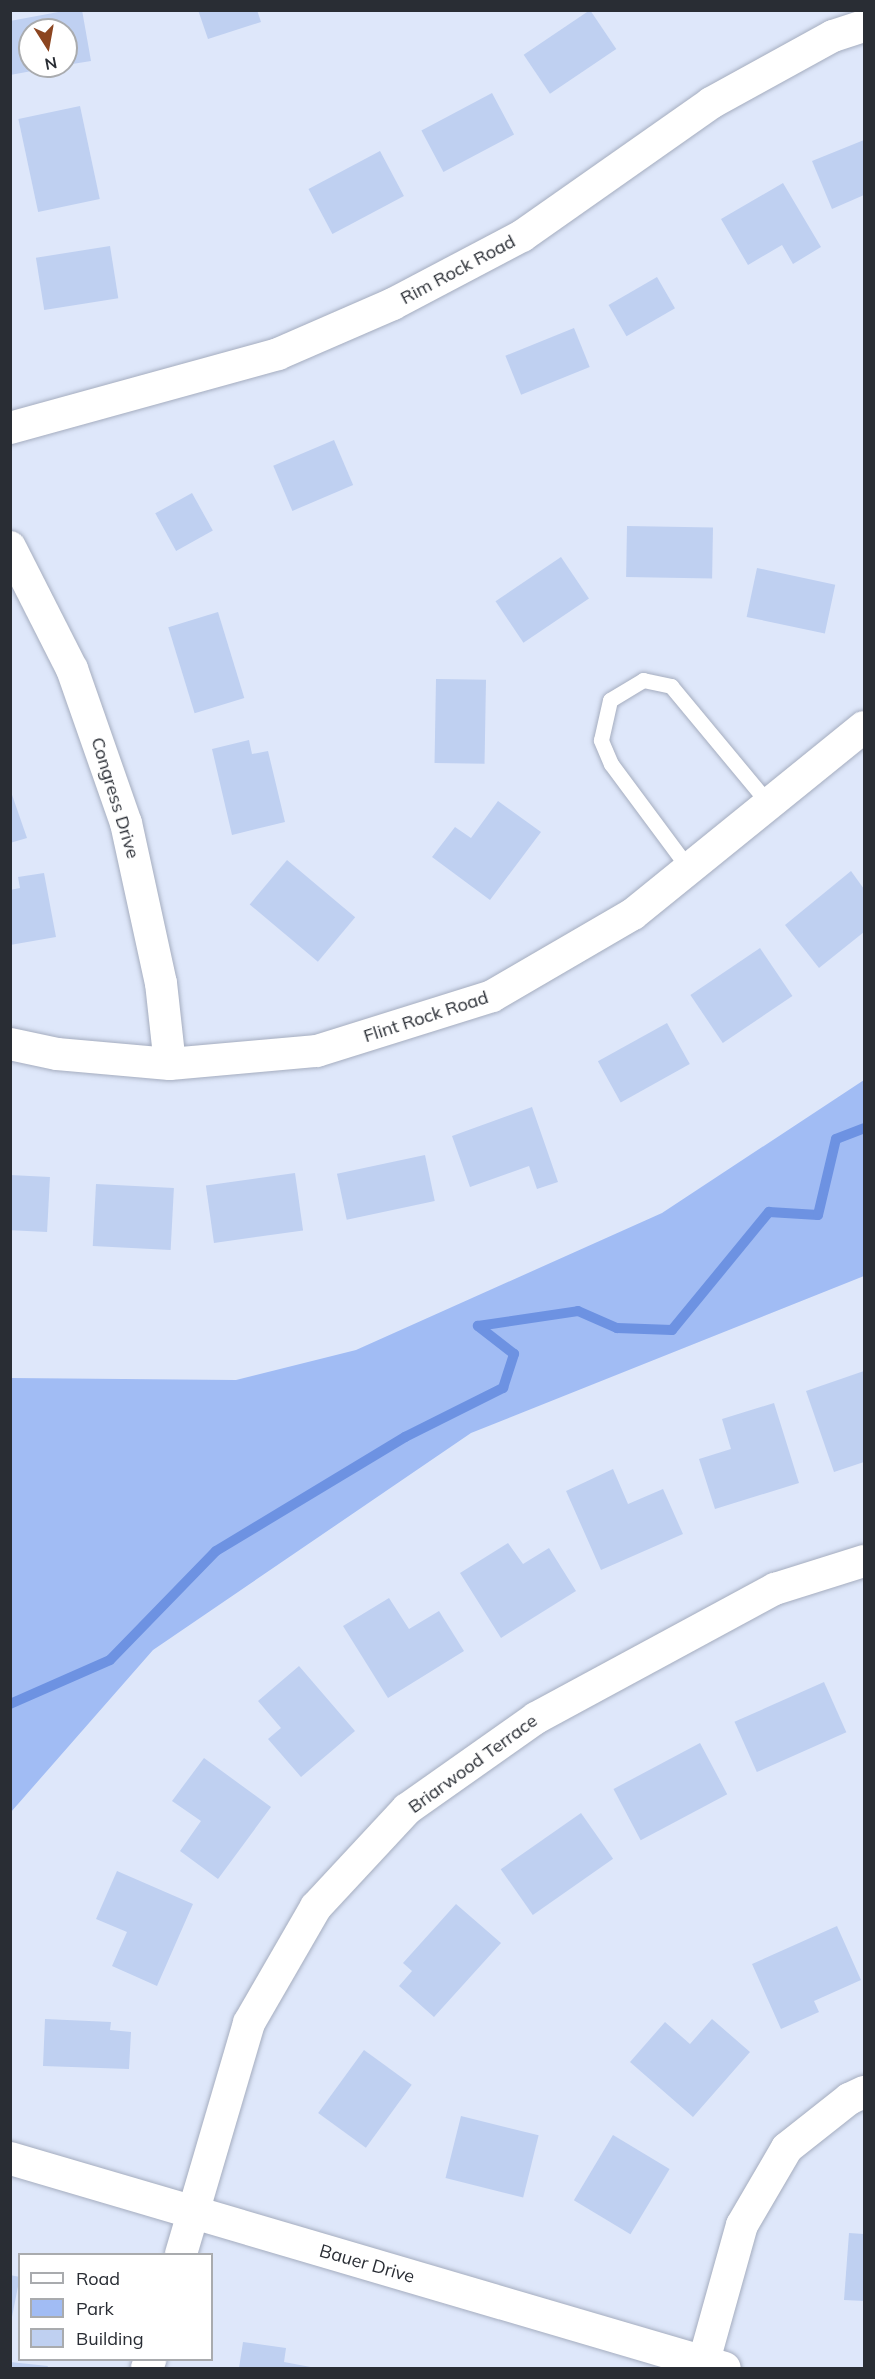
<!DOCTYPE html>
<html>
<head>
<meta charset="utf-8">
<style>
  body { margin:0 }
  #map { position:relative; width:875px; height:2379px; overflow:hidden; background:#dee7fa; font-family:Mulish,sans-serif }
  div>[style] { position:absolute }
  .green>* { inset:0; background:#a1bcf4 }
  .stream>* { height:10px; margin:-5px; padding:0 5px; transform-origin:5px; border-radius:5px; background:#6d92e2 }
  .building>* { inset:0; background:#bfd0f1; transform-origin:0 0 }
  .roads { filter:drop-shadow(0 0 2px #a5adbf) drop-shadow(0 0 2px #a5adbf) }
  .lane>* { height:15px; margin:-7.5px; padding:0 7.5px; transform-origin:7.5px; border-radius:7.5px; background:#fff }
  .street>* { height:32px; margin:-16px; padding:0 16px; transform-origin:16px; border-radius:16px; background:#fff }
  .secondary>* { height:33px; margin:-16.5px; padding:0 16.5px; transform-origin:16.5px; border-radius:16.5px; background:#fff }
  span { translate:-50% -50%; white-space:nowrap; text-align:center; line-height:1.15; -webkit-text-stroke:4.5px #fff; paint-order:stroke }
  .street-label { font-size:18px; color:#292d34 }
  .frame { position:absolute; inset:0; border:12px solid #292d34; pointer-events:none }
  .legend { position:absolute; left:18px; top:2253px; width:195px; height:108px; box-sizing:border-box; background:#fff; border:2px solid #a9abae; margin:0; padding:8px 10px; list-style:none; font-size:18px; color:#292d34 }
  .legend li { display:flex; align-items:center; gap:12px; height:30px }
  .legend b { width:30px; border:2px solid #a9abae }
  .north { position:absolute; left:18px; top:18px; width:60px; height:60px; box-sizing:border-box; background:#fff; border:2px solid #a9abae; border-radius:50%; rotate:169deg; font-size:16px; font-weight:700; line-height:24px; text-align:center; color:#292d34 }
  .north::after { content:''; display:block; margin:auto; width:21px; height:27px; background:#8c4520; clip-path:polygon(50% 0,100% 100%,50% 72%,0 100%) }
</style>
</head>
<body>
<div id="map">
  <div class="green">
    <i style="clip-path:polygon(864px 1080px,864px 1276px,471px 1433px,153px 1650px,11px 1812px,11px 1378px,236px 1380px,356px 1350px,662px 1213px)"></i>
  </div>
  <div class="stream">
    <i style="left:10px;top:1704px;width:109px;rotate:-23.7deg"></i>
    <i style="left:110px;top:1660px;width:152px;rotate:-45.8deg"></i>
    <i style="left:216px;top:1551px;width:221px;rotate:-31.1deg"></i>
    <i style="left:405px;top:1437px;width:110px;rotate:-26.6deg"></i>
    <i style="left:503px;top:1388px;width:36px;rotate:-72deg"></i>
    <i style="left:514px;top:1354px;width:46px;rotate:-142.1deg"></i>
    <i style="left:478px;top:1326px;width:101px;rotate:-8.5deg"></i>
    <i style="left:578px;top:1311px;width:43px;rotate:23.6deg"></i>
    <i style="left:617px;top:1328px;width:55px;rotate:2.1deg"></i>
    <i style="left:672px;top:1330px;width:153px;rotate:-50.6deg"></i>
    <i style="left:769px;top:1212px;width:49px;rotate:3.5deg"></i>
    <i style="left:818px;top:1215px;width:78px;rotate:-76.7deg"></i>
    <i style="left:836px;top:1139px;width:30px;rotate:-21deg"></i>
  </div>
  <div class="building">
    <i style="clip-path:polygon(69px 10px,82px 10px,91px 61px,66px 65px,66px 30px,30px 30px,30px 66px,54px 67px,10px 75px,10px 21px)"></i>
    <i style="clip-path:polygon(198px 10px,257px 10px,261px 22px,208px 39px)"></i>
    <i style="left:590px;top:10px;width:47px;height:80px;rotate:56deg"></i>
    <i style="left:492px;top:93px;width:47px;height:80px;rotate:62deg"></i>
    <i style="left:80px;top:106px;width:95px;height:63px;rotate:78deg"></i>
    <i style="clip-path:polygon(864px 140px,864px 195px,832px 209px,812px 161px)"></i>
    <i style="left:380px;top:151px;width:51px;height:81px;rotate:62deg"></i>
    <i style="clip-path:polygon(783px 183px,821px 247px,793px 264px,782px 245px,748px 265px,721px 219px)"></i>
    <i style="left:110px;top:246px;width:53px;height:75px;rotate:81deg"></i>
    <i style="left:657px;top:277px;width:36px;height:56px;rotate:60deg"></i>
    <i style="left:574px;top:328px;width:42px;height:74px;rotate:68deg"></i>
    <i style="left:334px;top:440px;width:49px;height:66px;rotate:67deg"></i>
    <i style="left:192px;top:493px;width:43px;height:42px;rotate:61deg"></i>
    <i style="left:627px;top:526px;width:86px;height:51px;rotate:1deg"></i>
    <i style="left:561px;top:557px;width:50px;height:79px;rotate:56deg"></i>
    <i style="left:757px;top:568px;width:80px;height:50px;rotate:12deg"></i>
    <i style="left:218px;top:612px;width:90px;height:52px;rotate:73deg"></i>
    <i style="left:436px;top:679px;width:50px;height:84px;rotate:1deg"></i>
    <i style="clip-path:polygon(249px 740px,252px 754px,268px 751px,285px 822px,232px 835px,212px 749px)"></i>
    <i style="clip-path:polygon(10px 789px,27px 838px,10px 843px)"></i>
    <i style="clip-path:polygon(498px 801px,541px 832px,490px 900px,432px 857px,455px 827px,471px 838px)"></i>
    <i style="left:287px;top:860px;width:89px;height:58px;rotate:40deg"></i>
    <i style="clip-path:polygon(851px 871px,864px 889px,864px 932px,819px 968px,785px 925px)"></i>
    <i style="clip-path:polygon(44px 873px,56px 937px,10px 945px,10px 890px,20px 888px,18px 877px)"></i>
    <i style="left:760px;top:948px;width:58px;height:84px;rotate:56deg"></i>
    <i style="left:667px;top:1023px;width:47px;height:79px;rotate:61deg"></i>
    <i style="clip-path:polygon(532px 1107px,558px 1182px,537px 1189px,529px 1166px,470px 1187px,452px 1136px)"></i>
    <i style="left:425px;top:1155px;width:47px;height:90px;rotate:78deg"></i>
    <i style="left:295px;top:1173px;width:58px;height:90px;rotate:82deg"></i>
    <i style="left:10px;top:1175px;width:40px;height:55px;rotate:3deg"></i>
    <i style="left:96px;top:1184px;width:78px;height:62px;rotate:3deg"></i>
    <i style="clip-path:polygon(864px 1371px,864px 1462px,834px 1472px,806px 1391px)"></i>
    <i style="clip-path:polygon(774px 1403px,799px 1483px,715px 1509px,699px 1459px,731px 1449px,722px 1419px)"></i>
    <i style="clip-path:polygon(613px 1469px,628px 1504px,663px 1489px,683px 1534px,601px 1570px,566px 1491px)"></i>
    <i style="clip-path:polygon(508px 1543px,523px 1564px,549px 1548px,576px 1591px,501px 1638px,460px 1573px)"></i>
    <i style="clip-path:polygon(389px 1598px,409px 1629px,439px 1611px,464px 1651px,388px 1698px,343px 1626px)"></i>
    <i style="clip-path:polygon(299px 1666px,355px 1731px,301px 1777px,268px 1739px,281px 1728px,258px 1701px)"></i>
    <i style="left:824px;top:1682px;width:55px;height:98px;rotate:66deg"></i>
    <i style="left:700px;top:1743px;width:58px;height:98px;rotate:62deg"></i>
    <i style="clip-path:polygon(204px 1758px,271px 1807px,218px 1879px,180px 1851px,201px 1821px,172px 1801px)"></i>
    <i style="left:581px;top:1813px;width:56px;height:98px;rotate:55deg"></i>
    <i style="clip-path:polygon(117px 1871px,193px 1904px,157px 1986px,112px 1966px,127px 1932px,96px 1919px)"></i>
    <i style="clip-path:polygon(456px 1904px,501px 1943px,434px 2017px,399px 1986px,412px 1971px,403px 1963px)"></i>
    <i style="clip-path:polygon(837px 1926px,861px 1980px,814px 2001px,819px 2012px,781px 2029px,752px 1964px)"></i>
    <i style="clip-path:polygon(45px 2019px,111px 2022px,110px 2030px,131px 2032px,129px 2069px,43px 2066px)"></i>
    <i style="clip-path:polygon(712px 2019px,750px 2052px,693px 2117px,630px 2062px,665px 2022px,690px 2044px)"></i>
    <i style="left:364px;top:2050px;width:59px;height:78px;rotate:36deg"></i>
    <i style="left:461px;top:2116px;width:80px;height:64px;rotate:14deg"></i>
    <i style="left:613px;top:2135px;width:66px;height:76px;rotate:31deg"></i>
    <i style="clip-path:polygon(849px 2233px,864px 2234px,864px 2301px,844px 2300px)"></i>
    <i style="left:10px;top:2275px;width:10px;height:44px;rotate:11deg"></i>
    <i style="clip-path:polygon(243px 2342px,286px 2348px,284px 2362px,316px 2368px,239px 2368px)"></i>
    <i style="clip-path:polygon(10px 2362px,48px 2366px,47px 2368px,10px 2368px)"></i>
  </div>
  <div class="roads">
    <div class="lane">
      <i style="left:689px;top:869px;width:131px;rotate:-126.6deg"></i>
      <i style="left:611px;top:764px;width:26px;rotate:-113deg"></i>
      <i style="left:601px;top:740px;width:41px;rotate:-77.3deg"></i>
      <i style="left:610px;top:700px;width:39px;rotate:-31deg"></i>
      <i style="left:643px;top:680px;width:29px;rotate:12deg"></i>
      <i style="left:671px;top:686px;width:153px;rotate:50.3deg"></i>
    </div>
    <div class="street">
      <i style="left:10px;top:428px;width:278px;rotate:-15.4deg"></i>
      <i style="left:278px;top:354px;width:125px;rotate:-23.5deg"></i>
      <i style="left:393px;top:304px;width:146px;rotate:-27.8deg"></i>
      <i style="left:522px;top:236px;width:231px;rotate:-35.1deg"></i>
      <i style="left:711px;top:103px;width:139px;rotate:-28.8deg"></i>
      <i style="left:833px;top:36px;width:33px;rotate:-18deg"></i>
      <i style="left:10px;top:547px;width:137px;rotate:63.1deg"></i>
      <i style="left:72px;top:669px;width:163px;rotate:70.7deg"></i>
      <i style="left:126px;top:823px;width:164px;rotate:77.7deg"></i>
      <i style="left:161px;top:983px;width:81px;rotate:83.7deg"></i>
      <i style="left:10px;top:1044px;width:48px;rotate:12deg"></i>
      <i style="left:57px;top:1054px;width:113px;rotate:5.1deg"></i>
      <i style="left:170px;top:1064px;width:148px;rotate:-5.1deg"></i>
      <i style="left:317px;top:1051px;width:183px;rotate:-17.4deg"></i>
      <i style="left:492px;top:996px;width:163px;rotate:-30.2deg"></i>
      <i style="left:633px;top:914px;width:297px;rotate:-39deg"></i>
      <i style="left:181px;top:2254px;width:241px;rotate:-73.6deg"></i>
      <i style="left:249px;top:2023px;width:134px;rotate:-60deg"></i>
      <i style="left:316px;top:1907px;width:134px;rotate:-47.1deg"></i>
      <i style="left:407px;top:1809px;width:158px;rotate:-35.2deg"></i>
      <i style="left:536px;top:1718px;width:272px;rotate:-28.4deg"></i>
      <i style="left:775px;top:1589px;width:93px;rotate:-17.5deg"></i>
      <i style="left:147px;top:2368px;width:9px;rotate:-69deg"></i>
      <i style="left:702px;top:2368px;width:148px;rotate:-74.4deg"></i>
      <i style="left:742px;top:2225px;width:89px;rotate:-59.7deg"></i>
      <i style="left:787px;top:2148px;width:79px;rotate:-38.3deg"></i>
      <i style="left:849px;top:2099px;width:17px;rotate:-25deg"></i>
    </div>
    <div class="secondary">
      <i style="left:10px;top:2158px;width:744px;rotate:16.39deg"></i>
    </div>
  </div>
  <div class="street-label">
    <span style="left:458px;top:270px;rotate:-28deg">Rim Rock Road</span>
    <span style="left:115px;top:798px;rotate:73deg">Congress Drive</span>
    <span style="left:426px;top:1017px;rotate:-18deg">Flint Rock Road</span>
    <span style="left:473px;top:1764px;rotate:-36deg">Briarwood Terrace</span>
    <span style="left:367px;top:2264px;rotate:16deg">Bauer Drive</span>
  </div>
  <div class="frame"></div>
  <ul class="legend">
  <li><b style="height:8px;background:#fff"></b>Road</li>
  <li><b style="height:16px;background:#a1bcf4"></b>Park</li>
  <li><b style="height:16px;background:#bfd0f1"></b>Building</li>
  </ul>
  <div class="north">N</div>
</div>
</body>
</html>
